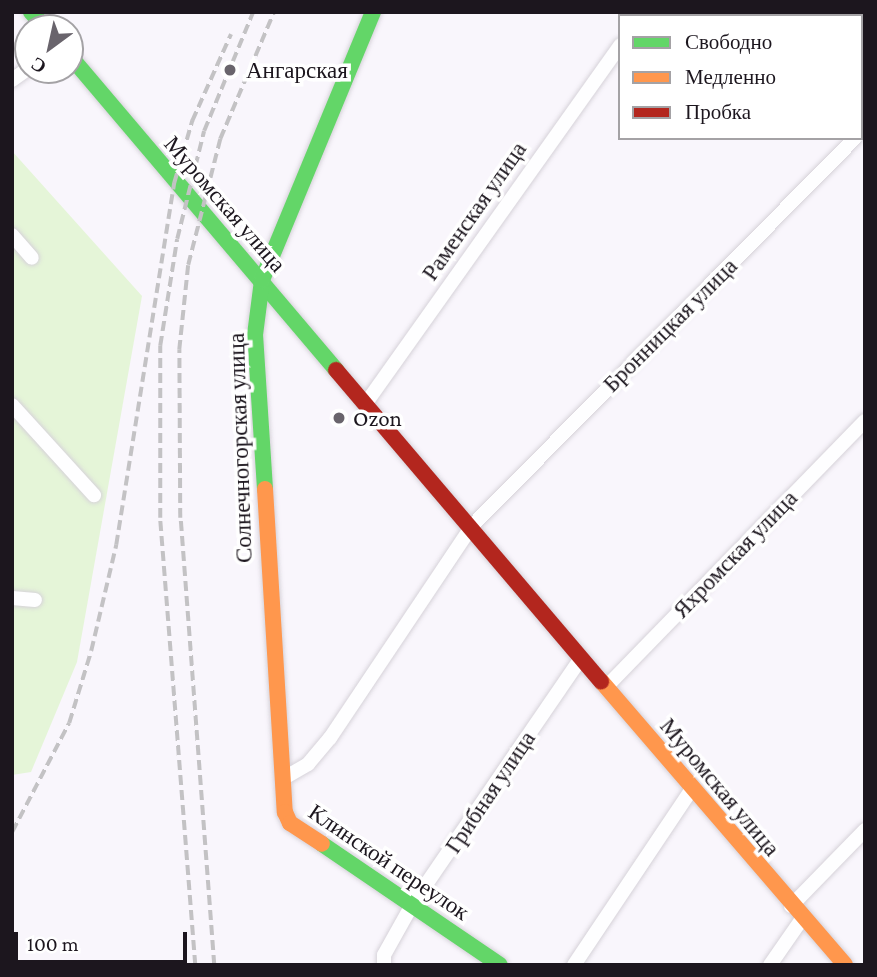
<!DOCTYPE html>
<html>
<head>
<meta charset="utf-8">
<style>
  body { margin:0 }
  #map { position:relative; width:877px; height:977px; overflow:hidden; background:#f9f6fc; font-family:"Crimson Pro",serif }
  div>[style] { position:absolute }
  .green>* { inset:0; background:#e5f5d8 }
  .roads { filter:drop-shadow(0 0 2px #d6d2d9) drop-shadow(0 0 2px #d6d2d9) }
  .street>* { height:14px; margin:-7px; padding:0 7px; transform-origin:7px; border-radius:7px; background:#fefeff }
  .fast>* { height:16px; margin:-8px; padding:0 8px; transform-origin:8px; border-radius:8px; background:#63d668 }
  .slow>* { height:16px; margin:-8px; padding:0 8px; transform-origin:8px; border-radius:8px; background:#ff974d }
  .jam>* { height:16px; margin:-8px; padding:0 8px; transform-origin:8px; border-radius:8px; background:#b3261e }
  .rail>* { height:3.5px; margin-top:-1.75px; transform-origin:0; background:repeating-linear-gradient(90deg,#c3c2c4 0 10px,transparent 0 15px) }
  .dots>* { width:19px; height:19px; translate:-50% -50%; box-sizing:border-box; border:4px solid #fff; border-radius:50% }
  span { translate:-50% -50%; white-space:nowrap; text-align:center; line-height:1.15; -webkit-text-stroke:7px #fff; paint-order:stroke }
  .poi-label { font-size:23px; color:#1c161e }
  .left { translate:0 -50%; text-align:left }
  .street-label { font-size:23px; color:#1c161e }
  .frame { position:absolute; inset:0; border:14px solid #1c161e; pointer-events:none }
  .legend { position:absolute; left:618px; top:14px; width:245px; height:126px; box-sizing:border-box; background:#fff; border:2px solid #a4a2a5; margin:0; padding:9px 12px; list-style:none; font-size:21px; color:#1c161e }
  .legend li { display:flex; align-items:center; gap:14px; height:35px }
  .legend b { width:35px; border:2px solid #a4a2a5 }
  .north { position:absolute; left:14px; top:14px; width:70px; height:70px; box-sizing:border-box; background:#fff; border:2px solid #a4a2a5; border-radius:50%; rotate:213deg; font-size:19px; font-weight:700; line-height:28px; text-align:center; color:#1c161e }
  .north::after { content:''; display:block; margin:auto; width:24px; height:32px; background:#69646c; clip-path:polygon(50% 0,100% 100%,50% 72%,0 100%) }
  .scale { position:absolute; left:14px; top:932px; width:173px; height:32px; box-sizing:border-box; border:4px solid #1c161e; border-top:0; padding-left:9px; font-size:21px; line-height:24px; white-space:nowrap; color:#1c161e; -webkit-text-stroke:5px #fff; paint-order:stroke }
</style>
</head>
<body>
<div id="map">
  <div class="green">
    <i style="clip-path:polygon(12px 151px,142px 296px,77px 662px,31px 772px,12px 775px)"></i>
  </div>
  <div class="roads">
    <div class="street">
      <i style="left:810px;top:12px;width:6px;rotate:45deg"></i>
      <i style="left:640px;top:16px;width:5px;rotate:-53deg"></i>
      <i style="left:861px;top:57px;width:5px;rotate:37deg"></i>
      <i style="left:12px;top:80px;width:19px;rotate:-35deg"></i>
      <i style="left:12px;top:235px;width:30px;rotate:49deg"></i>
      <i style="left:366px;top:403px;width:439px;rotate:-54.6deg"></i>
      <i style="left:12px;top:405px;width:122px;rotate:47.7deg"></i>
      <i style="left:12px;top:598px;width:23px;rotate:5deg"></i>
      <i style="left:606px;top:687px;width:371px;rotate:-45.8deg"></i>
      <i style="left:284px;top:778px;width:28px;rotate:-30deg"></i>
      <i style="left:308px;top:764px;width:34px;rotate:-50deg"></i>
      <i style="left:330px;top:738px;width:254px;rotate:-56.2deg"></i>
      <i style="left:471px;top:527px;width:547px;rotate:-45.37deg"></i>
      <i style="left:791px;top:906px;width:106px;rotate:-45.8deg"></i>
      <i style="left:384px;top:965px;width:10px;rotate:-90deg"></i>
      <i style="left:384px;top:955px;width:57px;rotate:-60.8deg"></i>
      <i style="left:412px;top:905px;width:299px;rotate:-55.6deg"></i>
      <i style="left:574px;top:965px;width:212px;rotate:-56.2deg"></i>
      <i style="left:770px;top:965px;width:56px;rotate:-55.2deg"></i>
    </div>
    <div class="fast">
      <i style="left:31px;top:12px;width:22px;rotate:47deg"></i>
      <i style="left:70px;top:56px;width:412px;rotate:49.7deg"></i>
      <i style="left:265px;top:489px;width:154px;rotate:-93.7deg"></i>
      <i style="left:255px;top:335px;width:55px;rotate:-82.7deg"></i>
      <i style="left:262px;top:280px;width:290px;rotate:-67.5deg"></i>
      <i style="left:322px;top:844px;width:215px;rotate:34.2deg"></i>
    </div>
    <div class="slow">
      <i style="left:265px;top:489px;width:324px;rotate:86.5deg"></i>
      <i style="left:285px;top:812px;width:12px;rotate:66deg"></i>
      <i style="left:290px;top:823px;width:38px;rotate:33deg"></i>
      <i style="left:601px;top:681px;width:374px;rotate:49.3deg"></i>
    </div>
    <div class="jam">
      <i style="left:336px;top:370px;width:409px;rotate:49.6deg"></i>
    </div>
  </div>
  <div class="rail">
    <i style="left:12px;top:832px;width:123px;rotate:-62.4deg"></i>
    <i style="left:69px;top:723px;width:75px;rotate:-73deg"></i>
    <i style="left:91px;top:651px;width:109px;rotate:-76.7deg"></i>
    <i style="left:116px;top:545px;width:367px;rotate:-80.9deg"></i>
    <i style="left:174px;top:183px;width:65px;rotate:-73.8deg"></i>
    <i style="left:192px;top:121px;width:95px;rotate:-65.9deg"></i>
    <i style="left:195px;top:965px;width:448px;rotate:-94.5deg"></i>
    <i style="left:160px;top:518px;width:172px;rotate:-90deg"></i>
    <i style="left:160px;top:346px;width:108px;rotate:-81deg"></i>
    <i style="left:177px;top:239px;width:111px;rotate:-76deg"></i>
    <i style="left:204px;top:131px;width:129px;rotate:-67.6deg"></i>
    <i style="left:214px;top:965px;width:448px;rotate:-94.3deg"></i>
    <i style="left:180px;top:518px;width:168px;rotate:-90.3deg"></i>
    <i style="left:179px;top:350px;width:85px;rotate:-84deg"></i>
    <i style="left:188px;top:265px;width:130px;rotate:-75.7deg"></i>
    <i style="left:220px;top:139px;width:138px;rotate:-67deg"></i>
  </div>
  <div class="dots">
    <i style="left:230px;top:70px;background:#69646c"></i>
    <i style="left:339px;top:418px;background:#69646c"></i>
  </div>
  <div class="poi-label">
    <span class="left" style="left:246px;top:70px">Ангарская</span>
    <span class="left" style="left:353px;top:418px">Ozon</span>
  </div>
  <div class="street-label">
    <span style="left:225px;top:204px;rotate:49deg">Муромская улица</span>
    <span style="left:474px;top:211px;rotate:-55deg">Раменская улица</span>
    <span style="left:670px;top:325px;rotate:-45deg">Бронницкая улица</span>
    <span style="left:240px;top:448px;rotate:-92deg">Солнечногорская улица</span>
    <span style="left:735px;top:554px;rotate:-46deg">Яхромская улица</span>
    <span style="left:720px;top:787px;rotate:50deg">Муромская улица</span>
    <span style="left:490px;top:792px;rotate:-56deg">Грибная улица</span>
    <span style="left:389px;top:862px;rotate:34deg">Клинской переулок</span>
  </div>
  <div class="frame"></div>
  <ul class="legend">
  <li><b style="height:9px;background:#63d668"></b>Свободно</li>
  <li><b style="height:9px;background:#ff974d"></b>Медленно</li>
  <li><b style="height:9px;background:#b3261e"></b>Пробка</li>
  </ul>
  <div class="north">С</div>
  <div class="scale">100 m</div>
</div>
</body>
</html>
